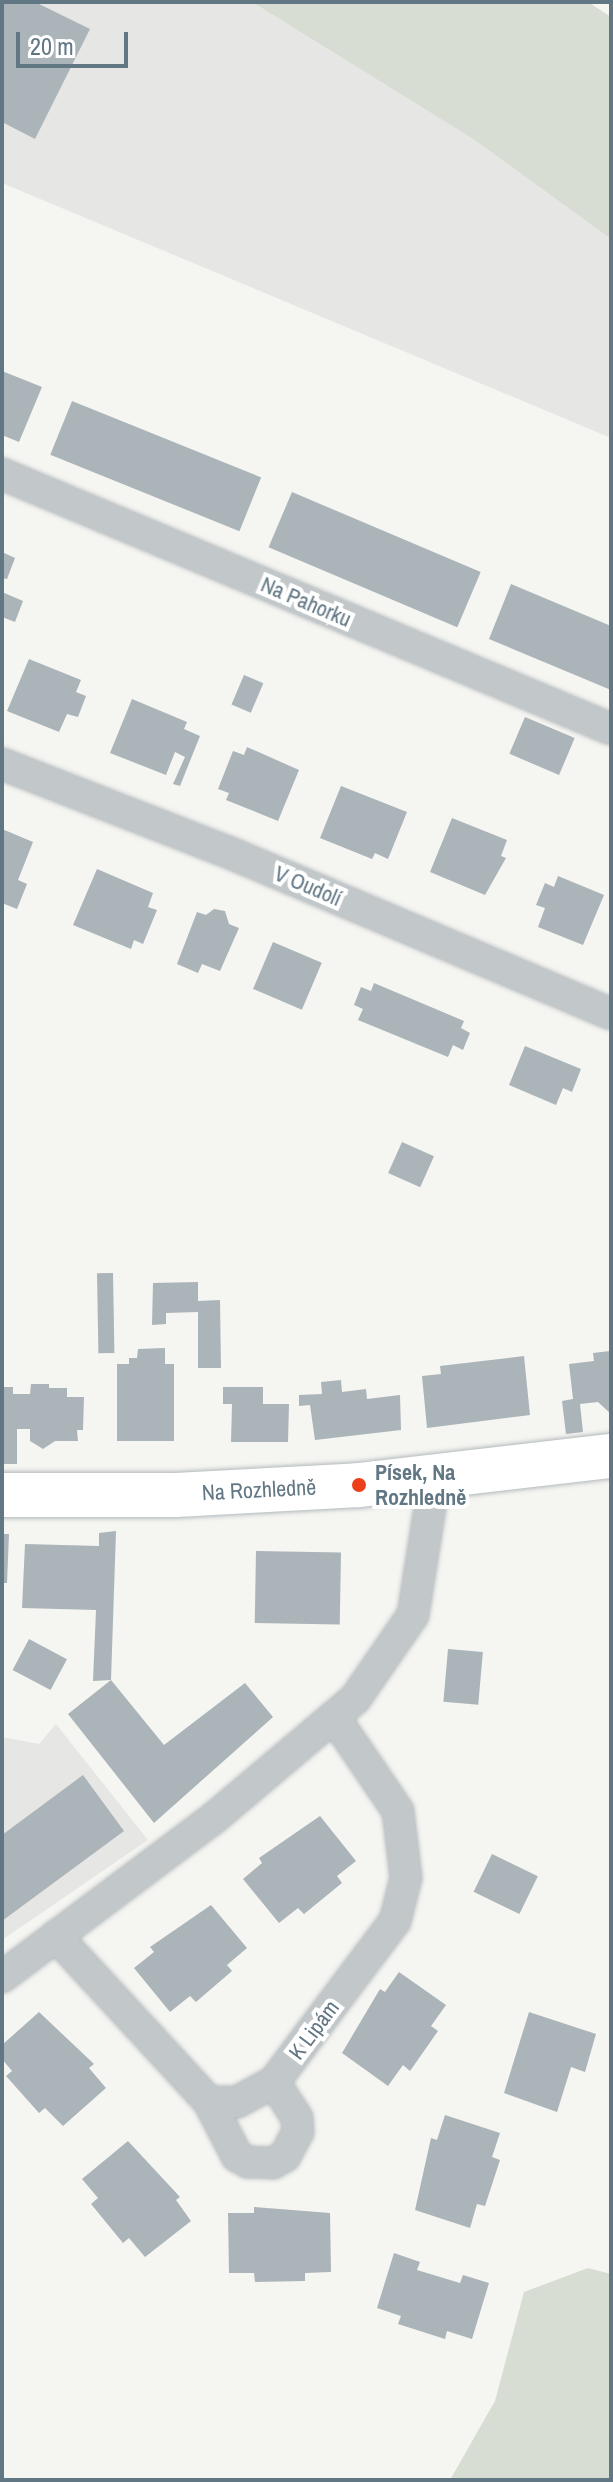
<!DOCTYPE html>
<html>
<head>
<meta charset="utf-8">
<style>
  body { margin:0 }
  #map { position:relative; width:613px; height:2482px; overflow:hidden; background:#f5f5f1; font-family:"Archivo Narrow",sans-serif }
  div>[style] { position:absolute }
  .built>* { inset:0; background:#e6e7e5 }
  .green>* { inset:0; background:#d7ddd2 }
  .building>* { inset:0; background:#abb4b9; transform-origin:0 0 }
  .roads { filter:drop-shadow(0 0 2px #b4babe) drop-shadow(0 0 2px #b4babe) }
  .street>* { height:30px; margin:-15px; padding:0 15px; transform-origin:15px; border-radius:15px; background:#c2c7c9 }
  .secondary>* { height:44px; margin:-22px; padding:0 22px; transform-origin:22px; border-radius:22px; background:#fff }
  .dots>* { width:22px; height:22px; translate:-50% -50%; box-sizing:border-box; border:4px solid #fff; border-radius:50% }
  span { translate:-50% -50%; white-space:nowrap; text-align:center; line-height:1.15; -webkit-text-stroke:8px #fff; paint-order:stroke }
  .street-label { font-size:22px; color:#627784 }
  .poi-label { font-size:22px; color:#627784; font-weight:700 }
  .left { translate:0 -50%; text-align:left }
  .frame { position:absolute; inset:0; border:4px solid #627784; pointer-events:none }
  .scale { position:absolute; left:16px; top:32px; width:112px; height:36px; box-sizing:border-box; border:4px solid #627784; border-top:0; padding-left:10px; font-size:24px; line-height:28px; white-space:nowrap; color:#627784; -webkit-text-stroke:6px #fff; paint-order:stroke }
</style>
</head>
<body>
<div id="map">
  <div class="built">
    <i style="clip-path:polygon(2px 2px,252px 2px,473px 139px,611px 239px,611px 438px,2px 183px)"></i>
    <i style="clip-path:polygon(56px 1724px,148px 1840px,2px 1940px,2px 1737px,39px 1744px)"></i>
  </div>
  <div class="green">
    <i style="clip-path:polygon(252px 2px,588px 2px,611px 17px,611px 239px,473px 139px)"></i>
    <i style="clip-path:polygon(588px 2268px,611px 2274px,611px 2480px,450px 2480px,495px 2401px,524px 2292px)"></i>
  </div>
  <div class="building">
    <i style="clip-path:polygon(2px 2px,35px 2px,90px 29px,35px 139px,2px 122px)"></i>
    <i style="clip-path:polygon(2px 371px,42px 387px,19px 442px,2px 435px)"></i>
    <i style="left:72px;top:401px;width:204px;height:58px;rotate:22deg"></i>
    <i style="left:292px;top:492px;width:205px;height:60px;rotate:23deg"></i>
    <i style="clip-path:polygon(2px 552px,15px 558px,7px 579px,2px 578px)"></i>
    <i style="clip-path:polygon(511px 584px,611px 626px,611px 690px,489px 639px)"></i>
    <i style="clip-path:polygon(2px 592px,23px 601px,15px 622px,2px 617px)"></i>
    <i style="clip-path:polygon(29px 659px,81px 680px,76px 692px,86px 696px,78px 717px,67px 714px,59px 732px,7px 711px)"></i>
    <i style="left:244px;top:675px;width:21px;height:32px;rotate:23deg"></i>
    <i style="clip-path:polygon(132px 699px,187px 722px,184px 729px,200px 736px,180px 786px,173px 784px,185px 757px,175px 752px,166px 775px,110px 753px)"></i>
    <i style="left:525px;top:717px;width:54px;height:40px;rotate:23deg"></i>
    <i style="clip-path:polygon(247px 747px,299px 770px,278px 821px,226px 800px,229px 793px,218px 789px,233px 751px,244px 755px)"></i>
    <i style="clip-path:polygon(341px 786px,407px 812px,388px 859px,375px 853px,372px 859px,320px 838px)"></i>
    <i style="clip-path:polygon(452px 818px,507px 840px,501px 856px,506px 858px,485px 895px,430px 872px)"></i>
    <i style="clip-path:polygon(2px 829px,33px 842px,18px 880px,27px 884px,17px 909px,2px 903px)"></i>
    <i style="clip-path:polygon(97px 869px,153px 893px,148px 907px,157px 910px,143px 944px,134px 940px,131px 949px,73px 925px)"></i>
    <i style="clip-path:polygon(558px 876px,604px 895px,583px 945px,538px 927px,545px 908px,536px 905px,545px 883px,554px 887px)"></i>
    <i style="clip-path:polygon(214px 909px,225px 911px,229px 924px,239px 928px,220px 971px,202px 964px,198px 973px,177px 964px,197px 912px,206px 915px)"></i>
    <i style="left:273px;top:942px;width:53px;height:51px;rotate:23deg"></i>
    <i style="clip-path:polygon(374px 983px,464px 1021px,461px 1028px,470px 1033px,463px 1050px,453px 1045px,448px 1057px,358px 1020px,363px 1009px,354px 1005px,361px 987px,371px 991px)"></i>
    <i style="clip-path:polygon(525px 1046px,581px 1069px,572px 1092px,563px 1088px,556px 1105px,509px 1085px)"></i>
    <i style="left:402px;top:1142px;width:35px;height:34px;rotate:24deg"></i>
    <i style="left:113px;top:1273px;width:80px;height:16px;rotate:89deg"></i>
    <i style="clip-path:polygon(198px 1282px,198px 1301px,220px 1300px,221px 1368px,198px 1368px,198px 1312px,166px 1313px,166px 1324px,152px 1325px,153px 1283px)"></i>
    <i style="clip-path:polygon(165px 1348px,165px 1364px,174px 1364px,174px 1441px,117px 1441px,117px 1364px,129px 1364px,129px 1358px,137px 1358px,138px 1349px)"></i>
    <i style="clip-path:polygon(610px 1351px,611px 1414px,598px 1402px,580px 1404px,583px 1432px,566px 1434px,562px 1401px,573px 1399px,569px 1364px,594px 1361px,593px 1353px)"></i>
    <i style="clip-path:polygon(524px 1356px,530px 1415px,427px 1428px,422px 1376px,441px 1374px,440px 1366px)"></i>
    <i style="clip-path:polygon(341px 1380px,342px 1392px,366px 1389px,367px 1399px,400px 1395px,401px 1430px,315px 1440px,310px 1405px,299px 1406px,299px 1395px,322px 1394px,321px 1382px)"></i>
    <i style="clip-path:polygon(31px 1384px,49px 1384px,49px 1388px,67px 1388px,67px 1397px,84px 1397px,83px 1430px,77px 1430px,78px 1441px,55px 1441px,43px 1449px,30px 1441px,30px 1429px,17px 1429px,17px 1464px,2px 1464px,2px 1387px,13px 1387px,13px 1394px,30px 1394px)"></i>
    <i style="clip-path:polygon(223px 1387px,263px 1387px,263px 1404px,289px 1404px,288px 1442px,231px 1442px,232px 1404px,223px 1404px)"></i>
    <i style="clip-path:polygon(116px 1531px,111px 1680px,93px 1681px,96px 1610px,22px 1608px,25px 1544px,99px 1546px,99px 1533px)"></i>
    <i style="clip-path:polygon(2px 1534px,9px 1534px,7px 1583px,2px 1583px)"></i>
    <i style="left:256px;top:1551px;width:85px;height:72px;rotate:1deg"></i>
    <i style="left:29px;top:1639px;width:43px;height:35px;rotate:28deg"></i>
    <i style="left:448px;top:1649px;width:35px;height:53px;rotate:5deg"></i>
    <i style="clip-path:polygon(111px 1680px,164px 1745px,245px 1683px,273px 1717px,154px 1823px,68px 1714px)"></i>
    <i style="clip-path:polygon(83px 1775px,124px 1831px,2px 1921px,2px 1835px)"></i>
    <i style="clip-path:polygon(320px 1816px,356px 1861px,337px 1876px,342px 1883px,304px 1914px,298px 1908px,279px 1923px,243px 1879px,262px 1863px,259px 1858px)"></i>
    <i style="left:492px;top:1854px;width:51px;height:42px;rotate:26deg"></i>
    <i style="clip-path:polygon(211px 1905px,247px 1948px,227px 1965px,232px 1971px,196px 2002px,190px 1996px,170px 2012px,134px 1968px,154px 1952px,150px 1947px)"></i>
    <i style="clip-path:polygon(399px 1972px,446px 2005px,431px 2026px,438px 2031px,410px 2071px,403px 2065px,388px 2086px,342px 2053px,380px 1989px,385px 1992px)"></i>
    <i style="clip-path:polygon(39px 2012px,94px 2064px,89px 2068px,106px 2088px,63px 2126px,45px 2108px,39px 2113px,6px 2076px,12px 2071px,2px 2059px,2px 2045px)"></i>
    <i style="clip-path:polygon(529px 2012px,596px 2034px,585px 2072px,571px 2067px,557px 2112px,504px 2093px)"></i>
    <i style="clip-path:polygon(445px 2115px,500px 2133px,492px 2157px,500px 2160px,485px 2206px,477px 2204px,470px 2228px,415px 2210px,431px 2138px,437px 2140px)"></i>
    <i style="clip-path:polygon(128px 2141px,180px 2197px,176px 2200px,191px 2221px,145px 2257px,129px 2238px,123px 2243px,91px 2204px,98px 2198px,82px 2179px)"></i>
    <i style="clip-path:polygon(254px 2207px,330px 2213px,331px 2272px,305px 2273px,305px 2281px,255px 2282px,254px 2273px,229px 2273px,228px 2213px,254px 2213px)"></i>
    <i style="clip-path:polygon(394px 2253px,420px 2262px,417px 2270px,460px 2283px,463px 2275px,489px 2283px,472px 2339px,447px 2331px,445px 2339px,398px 2324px,401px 2316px,377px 2308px)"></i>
  </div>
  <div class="roads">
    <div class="street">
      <i style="left:2px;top:474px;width:660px;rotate:22.72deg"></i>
      <i style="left:2px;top:764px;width:250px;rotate:21.3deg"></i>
      <i style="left:235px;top:855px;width:408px;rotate:22.9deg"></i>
      <i style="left:56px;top:1936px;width:226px;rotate:47.3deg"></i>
      <i style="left:209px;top:2102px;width:28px"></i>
      <i style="left:237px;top:2102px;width:42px;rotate:-28.4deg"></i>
      <i style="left:274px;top:2082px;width:201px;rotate:-53.1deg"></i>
      <i style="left:395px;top:1921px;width:44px;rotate:-75.7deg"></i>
      <i style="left:406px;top:1878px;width:67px;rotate:-96.8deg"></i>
      <i style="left:398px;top:1811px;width:114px;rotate:-124.2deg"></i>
      <i style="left:2px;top:1977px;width:265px;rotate:-36.9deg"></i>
      <i style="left:214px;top:1818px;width:185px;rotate:-40.2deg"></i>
      <i style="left:355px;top:1699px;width:102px;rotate:-55.4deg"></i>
      <i style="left:413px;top:1615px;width:141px;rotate:-81deg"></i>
      <i style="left:209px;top:2102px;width:61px;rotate:62.6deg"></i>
      <i style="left:237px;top:2156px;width:13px;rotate:29deg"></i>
      <i style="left:248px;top:2162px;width:25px;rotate:2deg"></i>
      <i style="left:273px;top:2163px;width:14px;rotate:-30deg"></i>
      <i style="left:285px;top:2156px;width:27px;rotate:-62deg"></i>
      <i style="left:298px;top:2132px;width:14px;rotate:-94deg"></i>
      <i style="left:297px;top:2118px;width:43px;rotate:-122.6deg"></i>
    </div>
    <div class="secondary">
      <i style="left:2px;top:1495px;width:174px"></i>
      <i style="left:176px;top:1495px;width:183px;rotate:-3.1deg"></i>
      <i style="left:359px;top:1485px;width:254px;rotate:-6.6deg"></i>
    </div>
  </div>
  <div class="dots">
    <i style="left:359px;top:1485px;background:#ed3f19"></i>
  </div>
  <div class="street-label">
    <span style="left:306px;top:602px;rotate:23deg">Na Pahorku</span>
    <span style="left:308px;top:886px;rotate:23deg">V Oudolí</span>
    <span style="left:259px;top:1490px;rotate:-3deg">Na Rozhledně</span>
    <span style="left:314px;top:2030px;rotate:-53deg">K Lipám</span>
  </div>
  <div class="poi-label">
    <span class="left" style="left:375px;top:1485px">Písek, Na<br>Rozhledně</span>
  </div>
  <div class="frame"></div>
  <div class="scale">20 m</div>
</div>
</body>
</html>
